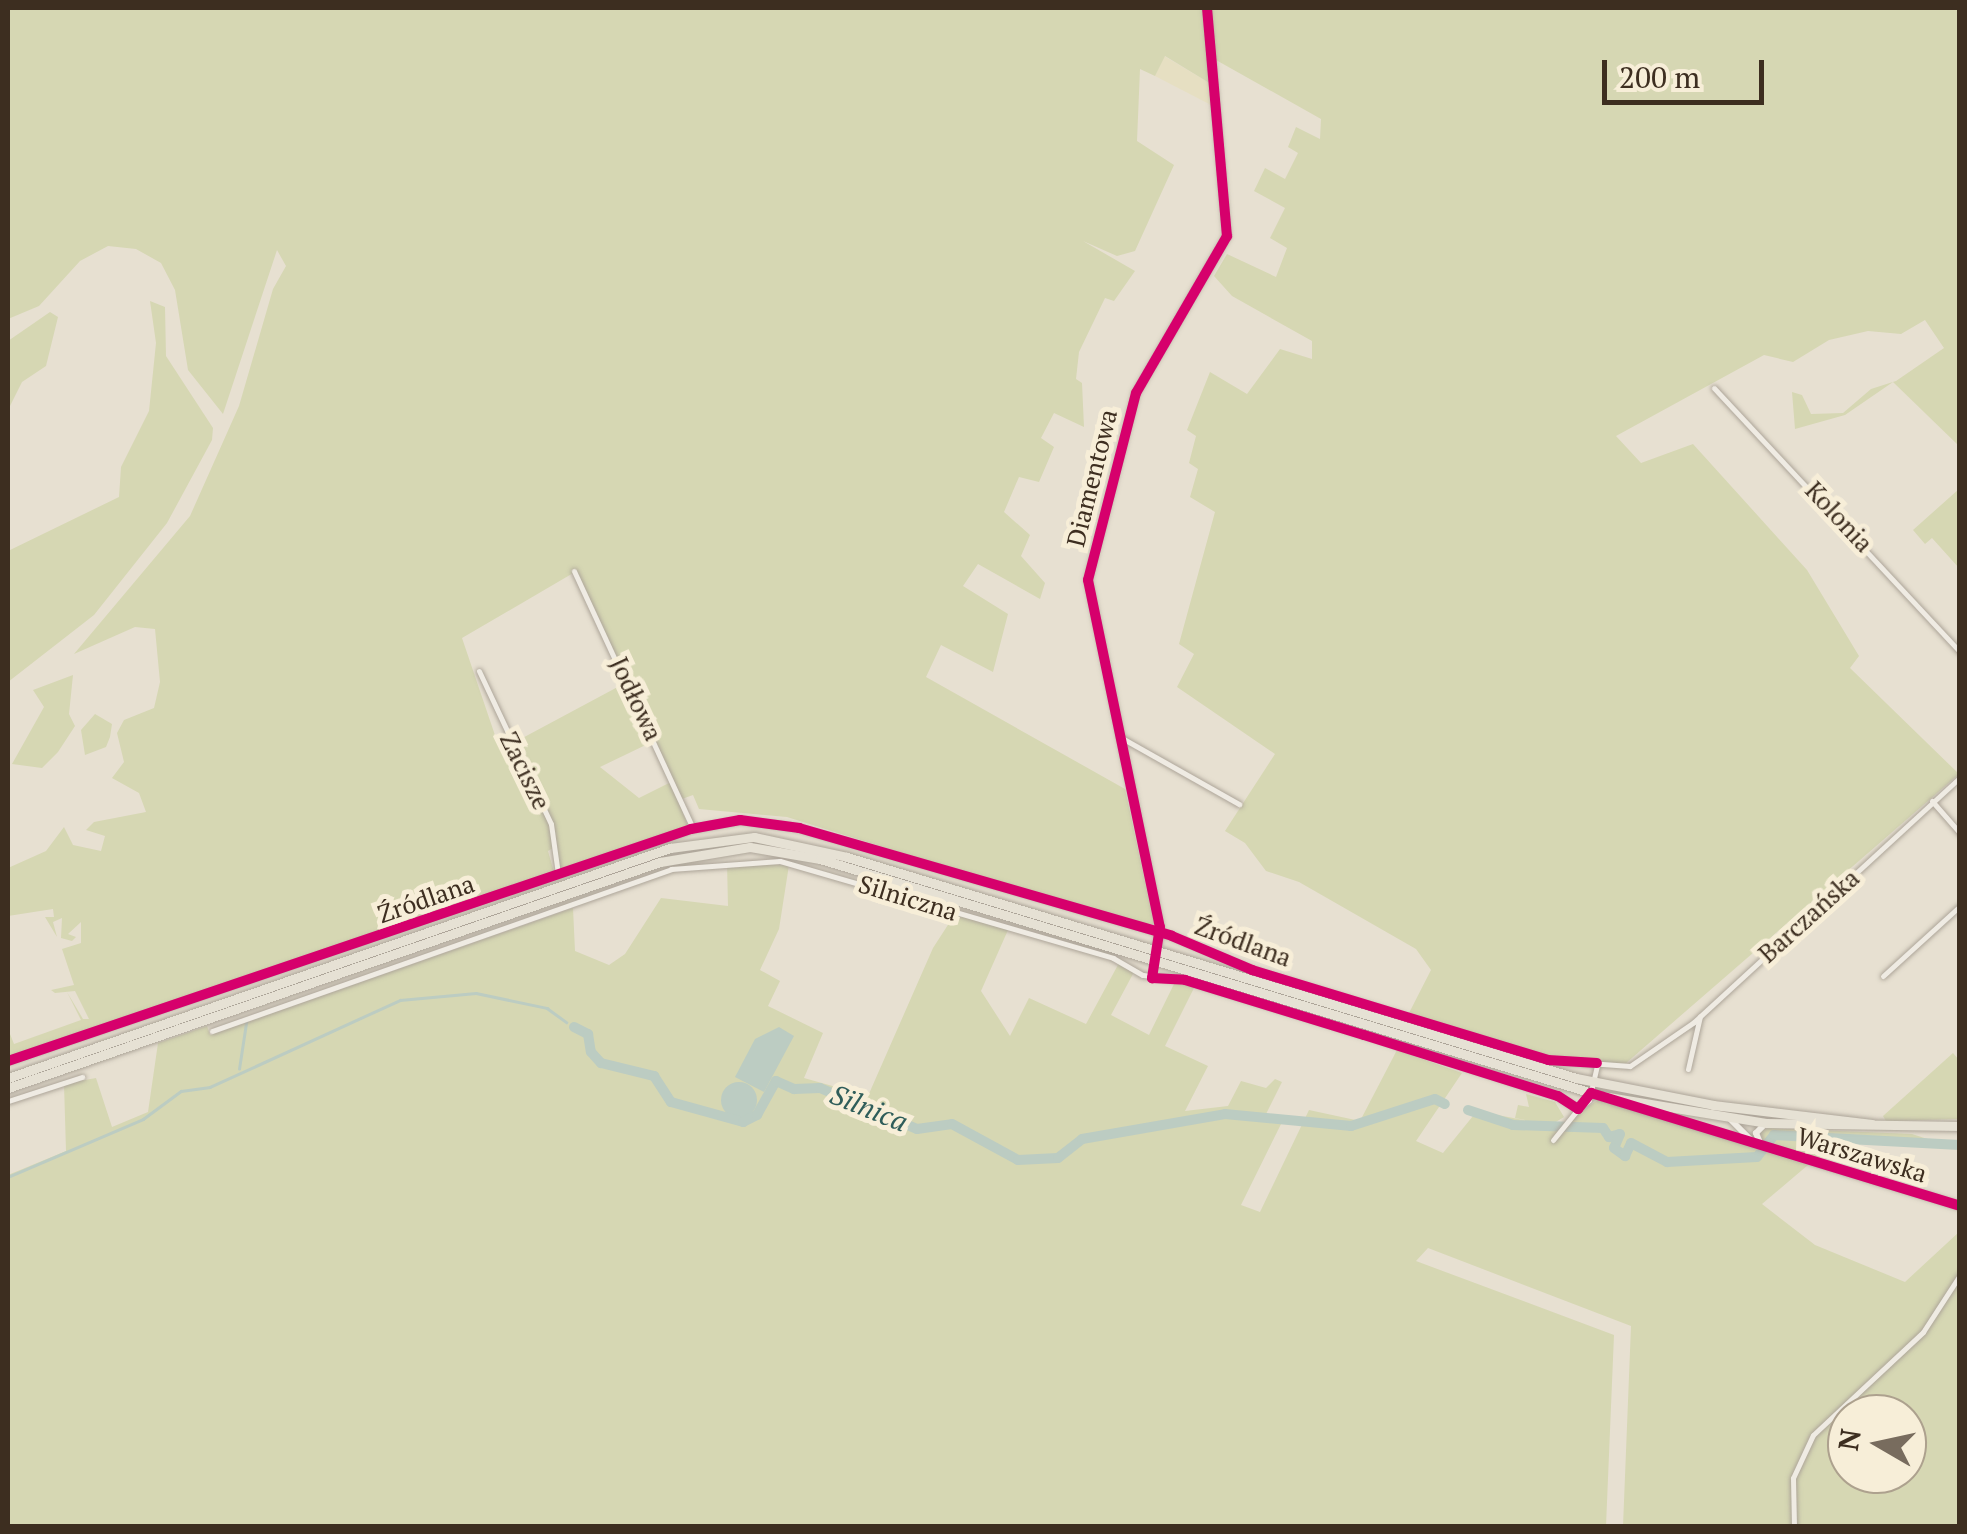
<!DOCTYPE html>
<html>
<head>
<meta charset="utf-8">
<style>
  body { margin:0 }
  #map { position:relative; width:1967px; height:1534px; overflow:hidden; background:#e7e0d1; font-family:"PT Serif",serif }
  div>[style] { position:absolute }
  .farmland>* { inset:0; background:#e6dfc2 }
  .green>* { inset:0; background:#d6d7b3 }
  .water>* { inset:0; background:#bcccc2 }
  .round { border-radius:50% }
  .stream>* { height:2.5px; margin:-1.25px; padding:0 1.25px; transform-origin:1.25px; border-radius:1.25px; background:#bcccc2 }
  .river>* { height:10px; margin:-5px; padding:0 5px; transform-origin:5px; border-radius:5px; background:#bcccc2 }
  .roads { filter:drop-shadow(0 0 2px #ada599) drop-shadow(0 0 2px #ada599) }
  .minor>* { height:5px; margin:-2.5px; padding:0 2.5px; transform-origin:2.5px; border-radius:2.5px; background:#efebe3 }
  .tertiary>* { height:6px; margin:-3px; padding:0 3px; transform-origin:3px; border-radius:3px; background:#efebe3 }
  .primary>* { height:9px; margin:-4.5px; padding:0 4.5px; transform-origin:4.5px; border-radius:4.5px; background:#e6e1d4 }
  .cycleway>* { height:10px; margin:-5px; padding:0 5px; transform-origin:5px; border-radius:5px; background:#d6006c }
  span { translate:-50% -50%; white-space:nowrap; text-align:center; line-height:1.15; -webkit-text-stroke:10px #f7eed8; paint-order:stroke }
  .street-label { font-size:25px; color:#3d2e20 }
  .water-label { font-size:28px; color:#2f5d5a; font-style:italic }
  .frame { position:absolute; inset:0; border:10px solid #3d2e20; pointer-events:none }
  .north { position:absolute; left:1827px; top:1394px; width:100px; height:100px; box-sizing:border-box; background:#f7eed8; border:2px solid #ada18e; border-radius:50%; rotate:279deg; font-size:28px; font-weight:700; line-height:40px; text-align:center; color:#3d2e20 }
  .north::after { content:''; display:block; margin:auto; width:35px; height:45px; background:#786c5e; clip-path:polygon(50% 0,100% 100%,50% 72%,0 100%) }
  .scale { position:absolute; left:1602px; top:60px; width:162px; height:45px; box-sizing:border-box; border:5px solid #3d2e20; border-top:0; padding-left:12px; font-size:30px; line-height:35px; white-space:nowrap; color:#3d2e20; -webkit-text-stroke:8px #f7eed8; paint-order:stroke }
</style>
</head>
<body>
<div id="map">
  <div class="farmland">
    <i style="clip-path:polygon(1164px 56px,1211px 84px,1213px 106px,1155px 76px)"></i>
  </div>
  <div class="green">
    <i style="clip-path:polygon(evenodd,8px 8px,1203px 8px,1211px 84px,1165px 56px,1155px 76px,1140px 69px,1137px 141px,1174px 165px,1135px 251px,1117px 256px,1083px 241px,1135px 271px,1114px 301px,1105px 298px,1079px 352px,1076px 379px,1082px 383px,1084px 427px,1054px 413px,1041px 438px,1054px 447px,1039px 482px,1019px 477px,1004px 512px,1030px 535px,1021px 556px,1045px 583px,1040px 599px,978px 564px,963px 586px,1008px 614px,993px 672px,941px 645px,926px 677px,1125px 789px,1154px 924px,1124px 922px,787px 817px,699px 809px,693px 795px,682px 799px,654px 741px,600px 767px,639px 798px,671px 782px,688px 826px,560px 871px,553px 848px,548px 851px,554px 872px,8px 1058px,8px 1029px,14px 1044px,81px 1020px,67px 992px,83px 1019px,89px 1019px,75px 991px,55px 993px,51px 990px,74px 985px,62px 949px,81px 943px,81px 922px,68px 934px,76px 937px,72px 941px,61px 938px,62px 918px,53px 922px,57px 937px,45px 917px,54px 917px,53px 909px,8px 916px,8px 868px,46px 851px,64px 827px,73px 845px,101px 851px,105px 836px,86px 830px,94px 822px,146px 812px,139px 793px,112px 778px,124px 762px,117px 733px,124px 720px,154px 708px,160px 682px,155px 629px,135px 627px,74px 654px,190px 516px,239px 406px,273px 289px,286px 266px,277px 250px,223px 414px,188px 370px,175px 290px,161px 263px,136px 249px,108px 246px,80px 261px,39px 306px,8px 319px,8px 8px,575px 572px,627px 682px,500px 750px,462px 638px,575px 572px)"></i>
    <i style="clip-path:polygon(1211px 8px,1959px 8px,1959px 446px,1893px 382px,1845px 415px,1795px 429px,1792px 392px,1802px 395px,1811px 414px,1843px 413px,1871px 389px,1896px 381px,1944px 348px,1925px 320px,1901px 334px,1868px 331px,1829px 340px,1793px 362px,1764px 355px,1616px 436px,1641px 463px,1693px 444px,1807px 570px,1859px 656px,1850px 668px,1959px 774px,1625px 1064px,1552px 1058px,1409px 1013px,1431px 970px,1416px 949px,1299px 882px,1266px 871px,1245px 843px,1225px 831px,1275px 754px,1177px 687px,1194px 654px,1179px 644px,1215px 512px,1190px 497px,1198px 469px,1189px 463px,1196px 436px,1187px 430px,1210px 372px,1247px 394px,1280px 349px,1312px 359px,1312px 341px,1232px 296px,1214px 276px,1227px 254px,1276px 277px,1287px 248px,1270px 238px,1285px 208px,1254px 191px,1265px 168px,1285px 179px,1298px 153px,1288px 147px,1296px 127px,1320px 139px,1321px 119px,1216px 60px)"></i>
    <i style="clip-path:polygon(150px 301px,165px 307px,166px 356px,213px 428px,212px 440px,167px 523px,94px 615px,8px 682px,8px 551px,119px 497px,121px 467px,149px 411px,156px 343px)"></i>
    <i style="clip-path:polygon(50px 312px,58px 317px,46px 366px,22px 382px,8px 410px,8px 341px)"></i>
    <i style="clip-path:polygon(1959px 489px,1960px 568px,1959px 568px,1932px 538px,1925px 544px,1913px 530px)"></i>
    <i style="clip-path:polygon(73px 675px,69px 714px,75px 726px,58px 752px,42px 768px,12px 764px,44px 707px,33px 690px)"></i>
    <i style="clip-path:polygon(95px 714px,112px 724px,110px 737px,106px 747px,85px 755px,81px 730px)"></i>
    <i style="clip-path:polygon(evenodd,727px 863px,789px 865px,779px 929px,760px 970px,780px 981px,768px 1006px,823px 1033px,804px 1078px,868px 1096px,933px 948px,955px 914px,1008px 930px,981px 991px,1010px 1036px,1029px 998px,1086px 1024px,1119px 963px,1134px 972px,1111px 1015px,1149px 1035px,1174px 984px,1195px 986px,1165px 1046px,1208px 1066px,1185px 1111px,1228px 1106px,1241px 1081px,1266px 1088px,1275px 1079px,1282px 1082px,1266px 1114px,1285px 1116px,1241px 1205px,1260px 1212px,1309px 1110px,1360px 1121px,1397px 1050px,1462px 1073px,1416px 1141px,1443px 1153px,1477px 1111px,1529px 1121px,1515px 1118px,1518px 1105px,1529px 1107px,1526px 1094px,1555px 1102px,1564px 1117px,1554px 1123px,1563px 1124px,1598px 1100px,1808px 1165px,1762px 1204px,1815px 1245px,1905px 1282px,1959px 1232px,1959px 1526px,1623px 1526px,1631px 1326px,1428px 1248px,1416px 1261px,1614px 1335px,1606px 1526px,8px 1526px,8px 1175px,66px 1151px,64px 1084px,96px 1078px,112px 1127px,148px 1112px,158px 1043px,207px 1026px,210px 1035px,573px 908px,575px 951px,609px 965px,625px 954px,661px 898px,728px 906px,727px 863px,1847px 1414px,1907px 1414px,1907px 1474px,1847px 1474px,1847px 1414px)"></i>
    <i style="clip-path:polygon(1953px 1053px,1959px 1060px,1959px 1119px,1886px 1121px,1883px 1116px)"></i>
    <i style="clip-path:polygon(1769px 1128px,1912px 1134px,1946px 1145px,1834px 1142px,1819px 1158px,1762px 1141px,1761px 1131px)"></i>
  </div>
  <div class="water">
    <i style="clip-path:polygon(779px 1027px,794px 1036px,764px 1092px,735px 1077px,755px 1039px)"></i>
    <i class="round" style="left:721px;top:1082px;width:36px;height:36px"></i>
  </div>
  <div class="stream">
    <i style="left:239px;top:1069px;width:47px;rotate:-81.3deg"></i>
    <i style="left:8px;top:1177px;width:147px;rotate:-23.2deg"></i>
    <i style="left:143px;top:1119px;width:47px;rotate:-36.4deg"></i>
    <i style="left:181px;top:1091px;width:29px;rotate:-8deg"></i>
    <i style="left:210px;top:1087px;width:209px;rotate:-24.6deg"></i>
    <i style="left:400px;top:1000px;width:76px;rotate:-5.3deg"></i>
    <i style="left:476px;top:993px;width:73px;rotate:11.9deg"></i>
    <i style="left:547px;top:1008px;width:24px;rotate:36deg"></i>
  </div>
  <div class="river">
    <i style="left:574px;top:1027px;width:16px;rotate:27deg"></i>
    <i style="left:588px;top:1034px;width:18px;rotate:81deg"></i>
    <i style="left:591px;top:1052px;width:15px;rotate:48deg"></i>
    <i style="left:601px;top:1063px;width:55px;rotate:13.8deg"></i>
    <i style="left:654px;top:1076px;width:31px;rotate:57deg"></i>
    <i style="left:671px;top:1102px;width:75px;rotate:15.5deg"></i>
    <i style="left:743px;top:1122px;width:16px;rotate:-27deg"></i>
    <i style="left:757px;top:1115px;width:39px;rotate:-61deg"></i>
    <i style="left:776px;top:1081px;width:20px;rotate:24deg"></i>
    <i style="left:794px;top:1089px;width:26px;rotate:-2deg"></i>
    <i style="left:820px;top:1088px;width:105px;rotate:22.9deg"></i>
    <i style="left:917px;top:1129px;width:35px;rotate:-8deg"></i>
    <i style="left:952px;top:1124px;width:75px;rotate:28.6deg"></i>
    <i style="left:1018px;top:1160px;width:40px;rotate:-2.9deg"></i>
    <i style="left:1058px;top:1158px;width:31px;rotate:-38deg"></i>
    <i style="left:1082px;top:1139px;width:145px;rotate:-9.9deg"></i>
    <i style="left:1225px;top:1114px;width:127px;rotate:5.4deg"></i>
    <i style="left:1351px;top:1126px;width:88px;rotate:-17.8deg"></i>
    <i style="left:1435px;top:1099px;width:11px;rotate:27deg"></i>
    <i style="left:1468px;top:1110px;width:47px;rotate:18.4deg"></i>
    <i style="left:1513px;top:1125px;width:90px;rotate:1.9deg"></i>
    <i style="left:1603px;top:1128px;width:11px;rotate:56deg"></i>
    <i style="left:1609px;top:1137px;width:11px;rotate:-15deg"></i>
    <i style="left:1620px;top:1134px;width:15px;rotate:113deg"></i>
    <i style="left:1614px;top:1148px;width:14px;rotate:36deg"></i>
    <i style="left:1625px;top:1156px;width:14px;rotate:-65deg"></i>
    <i style="left:1631px;top:1143px;width:41px;rotate:27.8deg"></i>
    <i style="left:1667px;top:1162px;width:90px;rotate:-3.2deg"></i>
    <i style="left:1757px;top:1157px;width:28px;rotate:-52deg"></i>
    <i style="left:1774px;top:1135px;width:186px;rotate:3.1deg"></i>
  </div>
  <div class="roads">
    <div class="minor">
      <i style="left:1714px;top:388px;width:361px;rotate:47deg"></i>
      <i style="left:574px;top:571px;width:283px;rotate:65.2deg"></i>
      <i style="left:479px;top:671px;width:169px;rotate:64.8deg"></i>
      <i style="left:551px;top:824px;width:50px;rotate:82deg"></i>
      <i style="left:1120px;top:737px;width:137px;rotate:29.4deg"></i>
      <i style="left:1932px;top:801px;width:43px;rotate:48.8deg"></i>
      <i style="left:1883px;top:976px;width:104px;rotate:-42.3deg"></i>
      <i style="left:212px;top:1031px;width:487px;rotate:-19.4deg"></i>
      <i style="left:671px;top:869px;width:109px;rotate:-4.2deg"></i>
      <i style="left:780px;top:861px;width:347px;rotate:16.2deg"></i>
      <i style="left:1113px;top:958px;width:34px;rotate:30deg"></i>
      <i style="left:1143px;top:975px;width:42px;rotate:6.8deg"></i>
      <i style="left:1185px;top:980px;width:220px;rotate:16.9deg"></i>
      <i style="left:1395px;top:1044px;width:171px;rotate:17.7deg"></i>
      <i style="left:1558px;top:1096px;width:24px;rotate:33deg"></i>
      <i style="left:8px;top:1061px;width:721px;rotate:-18.76deg"></i>
      <i style="left:691px;top:829px;width:50px;rotate:-10.4deg"></i>
      <i style="left:740px;top:820px;width:60px;rotate:7.7deg"></i>
      <i style="left:799px;top:828px;width:388px;rotate:16.1deg"></i>
      <i style="left:1172px;top:936px;width:87px;rotate:23deg"></i>
      <i style="left:1252px;top:970px;width:309px;rotate:16.9deg"></i>
      <i style="left:1548px;top:1060px;width:82px;rotate:4.2deg"></i>
      <i style="left:1630px;top:1066px;width:78px;rotate:-34.5deg"></i>
      <i style="left:1694px;top:1022px;width:362px;rotate:-42.6deg"></i>
      <i style="left:1688px;top:1069px;width:54px;rotate:-77.2deg"></i>
      <i style="left:8px;top:1101px;width:78px;rotate:-18deg"></i>
      <i style="left:1578px;top:1109px;width:14px;rotate:-39deg"></i>
      <i style="left:1589px;top:1100px;width:37px;rotate:-77deg"></i>
      <i style="left:1553px;top:1140px;width:40px;rotate:-51deg"></i>
      <i style="left:1794px;top:1526px;width:48px;rotate:-91.2deg"></i>
      <i style="left:1793px;top:1478px;width:47px;rotate:-65.1deg"></i>
      <i style="left:1813px;top:1435px;width:151px;rotate:-43.1deg"></i>
      <i style="left:1923px;top:1332px;width:68px;rotate:-57deg"></i>
    </div>
    <div class="tertiary">
      <i style="left:1157px;top:951px;width:24px;rotate:-83deg"></i>
      <i style="left:1160px;top:927px;width:354px;rotate:-101.7deg"></i>
      <i style="left:1088px;top:580px;width:193px;rotate:-75.6deg"></i>
      <i style="left:1136px;top:393px;width:181px;rotate:-59.9deg"></i>
      <i style="left:1227px;top:236px;width:229px;rotate:-95deg"></i>
      <i style="left:1612px;top:1101px;width:363px;rotate:16.8deg"></i>
      <i style="left:1730px;top:1119px;width:33px;rotate:45deg"></i>
      <i style="left:1761px;top:1145px;width:13px;rotate:-113deg"></i>
      <i style="left:1756px;top:1133px;width:14px;rotate:-45deg"></i>
    </div>
    <div class="primary">
      <i style="left:8px;top:1078px;width:701px;rotate:-19.16deg"></i>
      <i style="left:670px;top:848px;width:85px;rotate:-7.5deg"></i>
      <i style="left:754px;top:837px;width:95px;rotate:12.1deg"></i>
      <i style="left:847px;top:857px;width:762px;rotate:16.86deg"></i>
      <i style="left:1576px;top:1078px;width:140px;rotate:11.1deg"></i>
      <i style="left:1713px;top:1105px;width:160px;rotate:6.8deg"></i>
      <i style="left:8px;top:1088px;width:690px;rotate:-19.12deg"></i>
      <i style="left:660px;top:862px;width:91px;rotate:-9.5deg"></i>
      <i style="left:750px;top:847px;width:71px;rotate:9.7deg"></i>
      <i style="left:820px;top:859px;width:817px;rotate:16.86deg"></i>
      <i style="left:1602px;top:1096px;width:166px;rotate:9.3deg"></i>
      <i style="left:1766px;top:1123px;width:194px;rotate:0.9deg"></i>
    </div>
  </div>
  <div class="cycleway">
    <i style="left:1207px;top:8px;width:229px;rotate:85deg"></i>
    <i style="left:1227px;top:236px;width:181px;rotate:120.1deg"></i>
    <i style="left:1136px;top:393px;width:193px;rotate:104.4deg"></i>
    <i style="left:1088px;top:580px;width:354px;rotate:78.3deg"></i>
    <i style="left:1160px;top:927px;width:52px;rotate:98.9deg"></i>
    <i style="left:1152px;top:978px;width:33px;rotate:3deg"></i>
    <i style="left:1185px;top:980px;width:187px;rotate:17.1deg"></i>
    <i style="left:1364px;top:1035px;width:203px;rotate:17.5deg"></i>
    <i style="left:1558px;top:1096px;width:24px;rotate:33deg"></i>
    <i style="left:1578px;top:1109px;width:21px;rotate:-51deg"></i>
    <i style="left:1591px;top:1093px;width:386px;rotate:17deg"></i>
    <i style="left:8px;top:1061px;width:721px;rotate:-18.76deg"></i>
    <i style="left:691px;top:829px;width:50px;rotate:-10.4deg"></i>
    <i style="left:740px;top:820px;width:60px;rotate:7.7deg"></i>
    <i style="left:799px;top:828px;width:388px;rotate:16.1deg"></i>
    <i style="left:1172px;top:936px;width:87px;rotate:23deg"></i>
    <i style="left:1252px;top:970px;width:309px;rotate:16.9deg"></i>
    <i style="left:1548px;top:1060px;width:49px;rotate:3.5deg"></i>
  </div>
  <div class="street-label">
    <span style="left:1092px;top:478px;rotate:-76deg">Diamentowa</span>
    <span style="left:1839px;top:517px;rotate:47deg">Kolonia</span>
    <span style="left:636px;top:699px;rotate:65deg">Jodłowa</span>
    <span style="left:525px;top:771px;rotate:64deg">Zacisze</span>
    <span style="left:908px;top:898px;rotate:17deg">Silniczna</span>
    <span style="left:426px;top:899px;rotate:-19deg">Źródlana</span>
    <span style="left:1809px;top:916px;rotate:-42deg">Barczańska</span>
    <span style="left:1243px;top:942px;rotate:20deg">Źródlana</span>
    <span style="left:1862px;top:1155px;rotate:17deg">Warszawska</span>
  </div>
  <div class="water-label">
    <span style="left:869px;top:1108px;rotate:22deg">Silnica</span>
  </div>
  <div class="frame"></div>
  <div class="north">N</div>
  <div class="scale">200 m</div>
</div>
</body>
</html>
